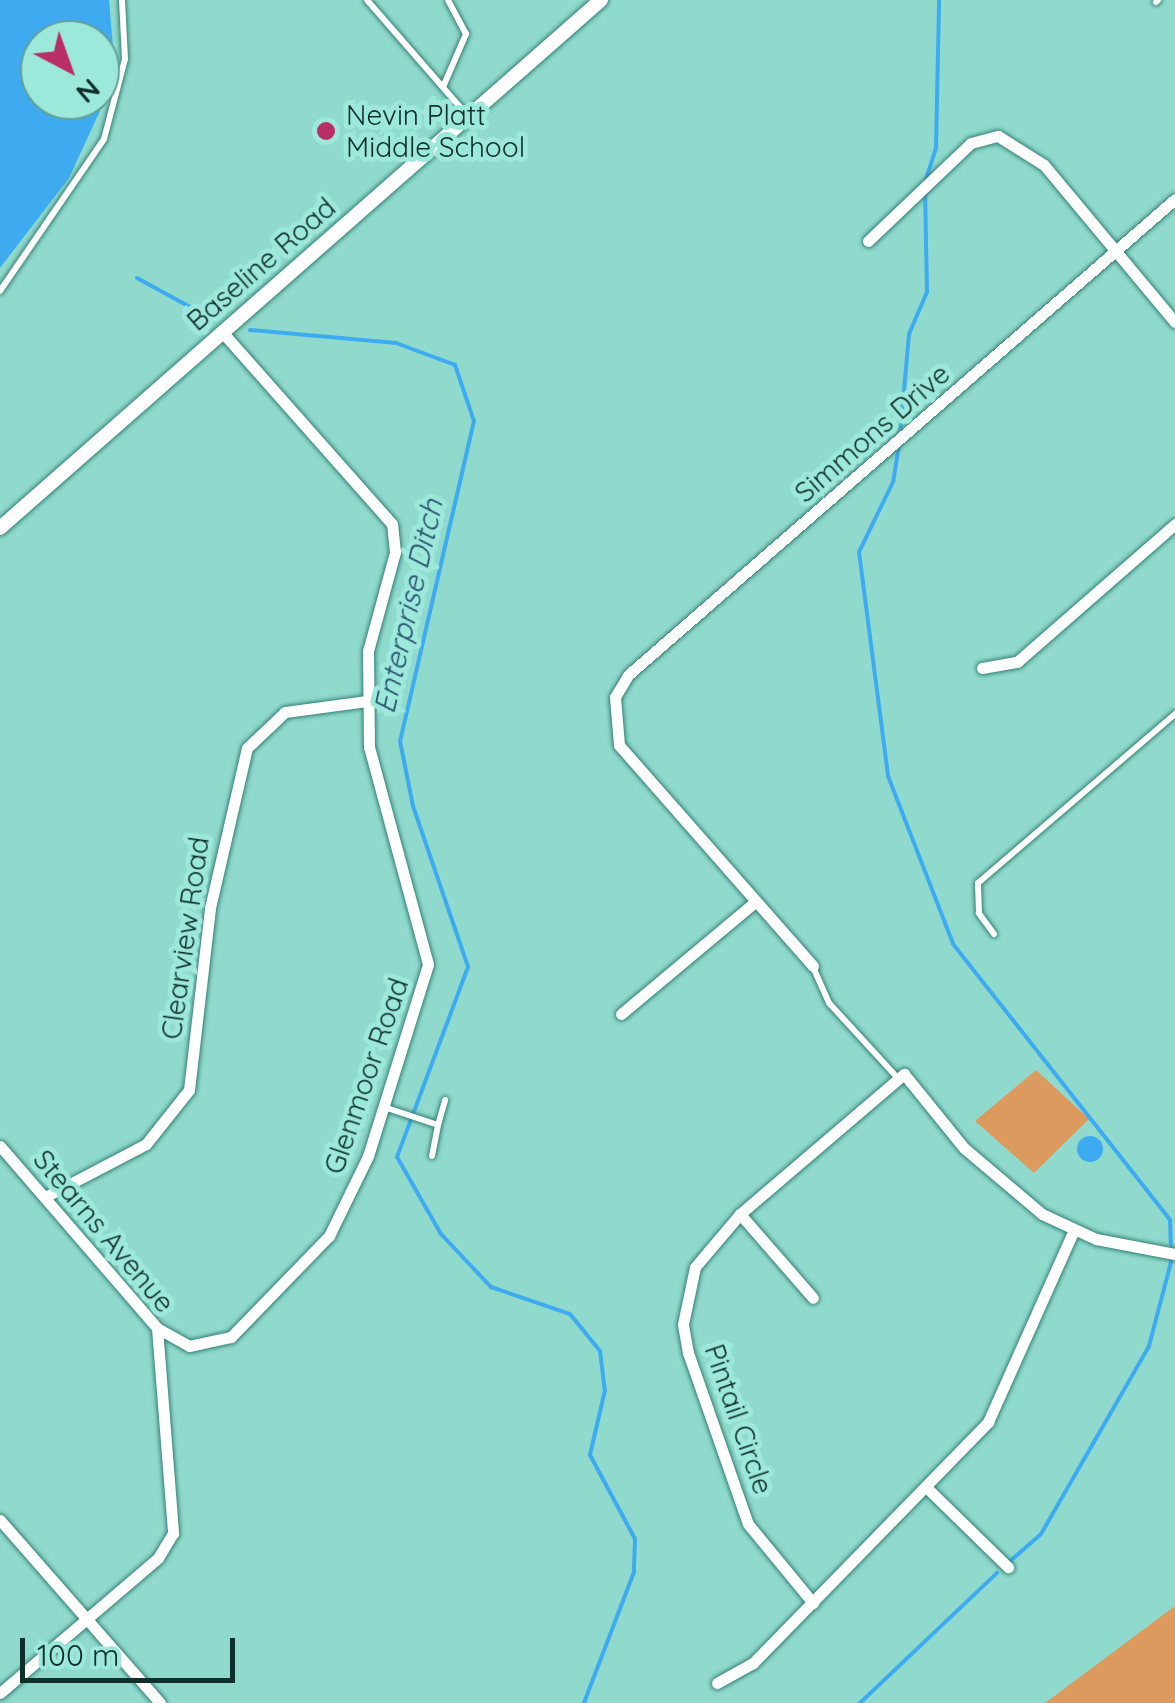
<!DOCTYPE html>
<html>
<head>
<meta charset="utf-8">
<style>
  body { margin:0 }
  #map { position:relative; width:1175px; height:1703px; overflow:hidden; background:#90dacd; font-family:Quicksand,sans-serif }
  div>[style] { position:absolute }
  .green>* { inset:0; background:#dd9a5e }
  .water>* { inset:0; background:#3eabf1 }
  .round { border-radius:50% }
  .stream>* { height:4px; margin:-2px; padding:0 2px; transform-origin:2px; border-radius:2px; background:#3eabf1 }
  .roads { filter:drop-shadow(0 0 2px #358175) drop-shadow(0 0 2px #358175) }
  .service>* { height:6px; margin:-3px; padding:0 3px; transform-origin:3px; border-radius:3px; background:#fff }
  .minor>* { height:11px; margin:-5.5px; padding:0 5.5px; transform-origin:5.5px; border-radius:5.5px; background:#fff }
  .tertiary>* { height:14px; margin:-7px; padding:0 7px; transform-origin:7px; border-radius:7px; background:#fff }
  .dots>* { width:28px; height:28px; translate:-50% -50%; box-sizing:border-box; border:5px solid #9ce8da; border-radius:50% }
  span { translate:-50% -50%; white-space:nowrap; text-align:center; line-height:1.15; -webkit-text-stroke:10px #9ce8da; paint-order:stroke }
  .poi-label { font-size:28px; color:#0f2f2a }
  .left { translate:0 -50%; text-align:left }
  .street-label { font-size:28px; color:#0f2f2a }
  .water-label { font-size:30px; color:#285270; font-style:italic }
  .north { position:absolute; left:20px; top:20px; width:100px; height:100px; box-sizing:border-box; background:#9ce8da; border:2px solid #649e94; border-radius:50%; rotate:139deg; font-size:28px; font-weight:700; line-height:40px; text-align:center; color:#0f2f2a }
  .north::after { content:''; display:block; margin:auto; width:35px; height:45px; background:#b92e65; clip-path:polygon(50% 0,100% 100%,50% 72%,0 100%) }
  .scale { position:absolute; left:20px; top:1638px; width:215px; height:45px; box-sizing:border-box; border:5px solid #0f2f2a; border-top:0; padding-left:12px; font-size:30px; line-height:35px; white-space:nowrap; color:#0f2f2a; -webkit-text-stroke:8px #9ce8da; paint-order:stroke }
</style>
</head>
<body>
<div id="map">
  <div class="green">
    <i style="clip-path:polygon(1036px 1070px,1089px 1119px,1034px 1173px,975px 1121px)"></i>
    <i style="clip-path:polygon(1175px 1606px,1175px 1703px,1045px 1703px)"></i>
  </div>
  <div class="water">
    <i style="clip-path:polygon(evenodd,0 0,109px 0,113px 47px,111px 87px,69px 178px,0 268px,0 0,100px 40px,100px 100px,40px 100px,40px 40px,100px 40px)"></i>
    <i class="round" style="left:1077px;top:1136px;width:26px;height:26px"></i>
  </div>
  <div class="stream">
    <i style="left:925px;top:182px;width:36px;rotate:-72deg"></i>
    <i style="left:936px;top:148px;width:148px;rotate:-88.8deg"></i>
    <i style="left:137px;top:278px;width:85px;rotate:28.7deg"></i>
    <i style="left:250px;top:330px;width:147px;rotate:5.1deg"></i>
    <i style="left:396px;top:343px;width:63px;rotate:20.4deg"></i>
    <i style="left:455px;top:365px;width:59px;rotate:71.3deg"></i>
    <i style="left:474px;top:421px;width:328px;rotate:103deg"></i>
    <i style="left:400px;top:741px;width:66px;rotate:78.7deg"></i>
    <i style="left:413px;top:806px;width:170px;rotate:71.1deg"></i>
    <i style="left:468px;top:967px;width:203px;rotate:110.5deg"></i>
    <i style="left:397px;top:1157px;width:89px;rotate:60.3deg"></i>
    <i style="left:441px;top:1234px;width:73px;rotate:46.7deg"></i>
    <i style="left:491px;top:1287px;width:83px;rotate:18.9deg"></i>
    <i style="left:570px;top:1314px;width:48px;rotate:51deg"></i>
    <i style="left:600px;top:1351px;width:39px;rotate:83deg"></i>
    <i style="left:605px;top:1390px;width:67px;rotate:103deg"></i>
    <i style="left:590px;top:1455px;width:95px;rotate:61.8deg"></i>
    <i style="left:635px;top:1539px;width:33px;rotate:92deg"></i>
    <i style="left:634px;top:1572px;width:140px;rotate:110.9deg"></i>
    <i style="left:900px;top:435px;width:101px;rotate:-84.9deg"></i>
    <i style="left:909px;top:334px;width:46px;rotate:-66.8deg"></i>
    <i style="left:927px;top:292px;width:101px;rotate:-91.1deg"></i>
    <i style="left:899px;top:445px;width:37px;rotate:99deg"></i>
    <i style="left:893px;top:482px;width:78px;rotate:115.9deg"></i>
    <i style="left:859px;top:552px;width:226px;rotate:82.6deg"></i>
    <i style="left:888px;top:776px;width:180px;rotate:68.8deg"></i>
    <i style="left:953px;top:944px;width:351px;rotate:51.8deg"></i>
    <i style="left:1170px;top:1220px;width:25px;rotate:88deg"></i>
    <i style="left:1008px;top:1563px;width:44px;rotate:-41.3deg"></i>
    <i style="left:1041px;top:1534px;width:217px;rotate:-60.1deg"></i>
    <i style="left:1149px;top:1346px;width:87px;rotate:-75.3deg"></i>
    <i style="left:860px;top:1703px;width:189px;rotate:-43.5deg"></i>
  </div>
  <div class="roads">
    <div class="service">
      <i style="left:367px;top:0;width:152px;rotate:49deg"></i>
      <i style="left:1156px;top:2px;width:3px;rotate:-45deg"></i>
      <i style="left:443px;top:87px;width:58px;rotate:-66.5deg"></i>
      <i style="left:466px;top:34px;width:38px;rotate:-118deg"></i>
      <i style="left:0;top:291px;width:184px;rotate:-55.6deg"></i>
      <i style="left:104px;top:139px;width:83px;rotate:-75.3deg"></i>
      <i style="left:125px;top:59px;width:59px;rotate:-92.9deg"></i>
      <i style="left:994px;top:934px;width:26px;rotate:-126deg"></i>
      <i style="left:979px;top:913px;width:30px;rotate:-92deg"></i>
      <i style="left:978px;top:883px;width:260px;rotate:-40.6deg"></i>
      <i style="left:813px;top:967px;width:39px;rotate:66deg"></i>
      <i style="left:829px;top:1003px;width:98px;rotate:47.5deg"></i>
      <i style="left:384px;top:1107px;width:57px;rotate:18.4deg"></i>
      <i style="left:438px;top:1125px;width:26px;rotate:-74deg"></i>
      <i style="left:432px;top:1156px;width:32px;rotate:-79deg"></i>
    </div>
    <div class="minor">
      <i style="left:868px;top:241px;width:142px;rotate:-43.6deg"></i>
      <i style="left:971px;top:143px;width:28px;rotate:-15deg"></i>
      <i style="left:998px;top:136px;width:54px;rotate:32.2deg"></i>
      <i style="left:1044px;top:165px;width:204px;rotate:50.2deg"></i>
      <i style="left:982px;top:668px;width:36px;rotate:-10deg"></i>
      <i style="left:1017px;top:662px;width:210px;rotate:-41.1deg"></i>
      <i style="left:813px;top:966px;width:294px;rotate:-131.3deg"></i>
      <i style="left:619px;top:745px;width:48px;rotate:-94.8deg"></i>
      <i style="left:615px;top:697px;width:26px;rotate:-59deg"></i>
      <i style="left:628px;top:675px;width:725px;rotate:-41.03deg"></i>
      <i style="left:621px;top:1014px;width:175px;rotate:-39.9deg"></i>
      <i style="left:0;top:1146px;width:240px;rotate:49.2deg"></i>
      <i style="left:157px;top:1328px;width:206px;rotate:85.5deg"></i>
      <i style="left:173px;top:1533px;width:29px;rotate:121deg"></i>
      <i style="left:158px;top:1558px;width:208px;rotate:139.5deg"></i>
      <i style="left:45px;top:1197px;width:114px;rotate:-27.7deg"></i>
      <i style="left:146px;top:1144px;width:69px;rotate:-51.5deg"></i>
      <i style="left:189px;top:1090px;width:183px;rotate:-83.4deg"></i>
      <i style="left:210px;top:908px;width:164px;rotate:-77deg"></i>
      <i style="left:247px;top:748px;width:52px;rotate:-43.5deg"></i>
      <i style="left:285px;top:712px;width:83px;rotate:-7.6deg"></i>
      <i style="left:740px;top:1214px;width:111px;rotate:49deg"></i>
      <i style="left:157px;top:1328px;width:37px;rotate:29deg"></i>
      <i style="left:189px;top:1346px;width:43px;rotate:-12.1deg"></i>
      <i style="left:231px;top:1337px;width:141px;rotate:-45.9deg"></i>
      <i style="left:329px;top:1236px;width:89px;rotate:-64deg"></i>
      <i style="left:368px;top:1156px;width:201px;rotate:-72.6deg"></i>
      <i style="left:428px;top:964px;width:225px;rotate:-105.2deg"></i>
      <i style="left:369px;top:747px;width:96px;rotate:-90.6deg"></i>
      <i style="left:368px;top:651px;width:103px;rotate:-74.7deg"></i>
      <i style="left:395px;top:552px;width:28px;rotate:-96deg"></i>
      <i style="left:392px;top:524px;width:256px;rotate:-131.5deg"></i>
      <i style="left:928px;top:1489px;width:112px;rotate:44.3deg"></i>
      <i style="left:0;top:1520px;width:243px;rotate:48.8deg"></i>
      <i style="left:813px;top:1603px;width:102px;rotate:-129.4deg"></i>
      <i style="left:748px;top:1524px;width:181px;rotate:-109.3deg"></i>
      <i style="left:688px;top:1353px;width:29px;rotate:-100deg"></i>
      <i style="left:683px;top:1324px;width:58px;rotate:-78.1deg"></i>
      <i style="left:695px;top:1267px;width:70px;rotate:-49.7deg"></i>
      <i style="left:740px;top:1214px;width:216px;rotate:-40.5deg"></i>
      <i style="left:904px;top:1074px;width:95px;rotate:51deg"></i>
      <i style="left:964px;top:1148px;width:102px;rotate:40.2deg"></i>
      <i style="left:1042px;top:1214px;width:60px;rotate:24.8deg"></i>
      <i style="left:1096px;top:1239px;width:80px;rotate:10.8deg"></i>
      <i style="left:717px;top:1683px;width:41px;rotate:-29.1deg"></i>
      <i style="left:753px;top:1663px;width:337px;rotate:-45.7deg"></i>
      <i style="left:988px;top:1422px;width:210px;rotate:-65.9deg"></i>
    </div>
    <div class="tertiary">
      <i style="left:0;top:528px;width:800px;rotate:-41.3deg"></i>
    </div>
  </div>
  <div class="dots">
    <i style="left:326px;top:131px;background:#b92e65"></i>
  </div>
  <div class="poi-label">
    <span class="left" style="left:346px;top:131px">Nevin Platt<br>Middle School</span>
  </div>
  <div class="street-label">
    <span style="left:261px;top:264px;rotate:-41deg">Baseline Road</span>
    <span style="left:872px;top:433px;rotate:-41deg">Simmons Drive</span>
    <span style="left:185px;top:938px;rotate:-82deg">Clearview Road</span>
    <span style="left:366px;top:1076px;rotate:-71deg">Glenmoor Road</span>
    <span style="left:104px;top:1231px;rotate:50deg">Stearns Avenue</span>
    <span style="left:739px;top:1419px;rotate:71deg">Pintail Circle</span>
  </div>
  <div class="water-label">
    <span style="left:408px;top:606px;rotate:-77deg">Enterprise Ditch</span>
  </div>
  <div class="north">N</div>
  <div class="scale">100 m</div>
</div>
</body>
</html>
